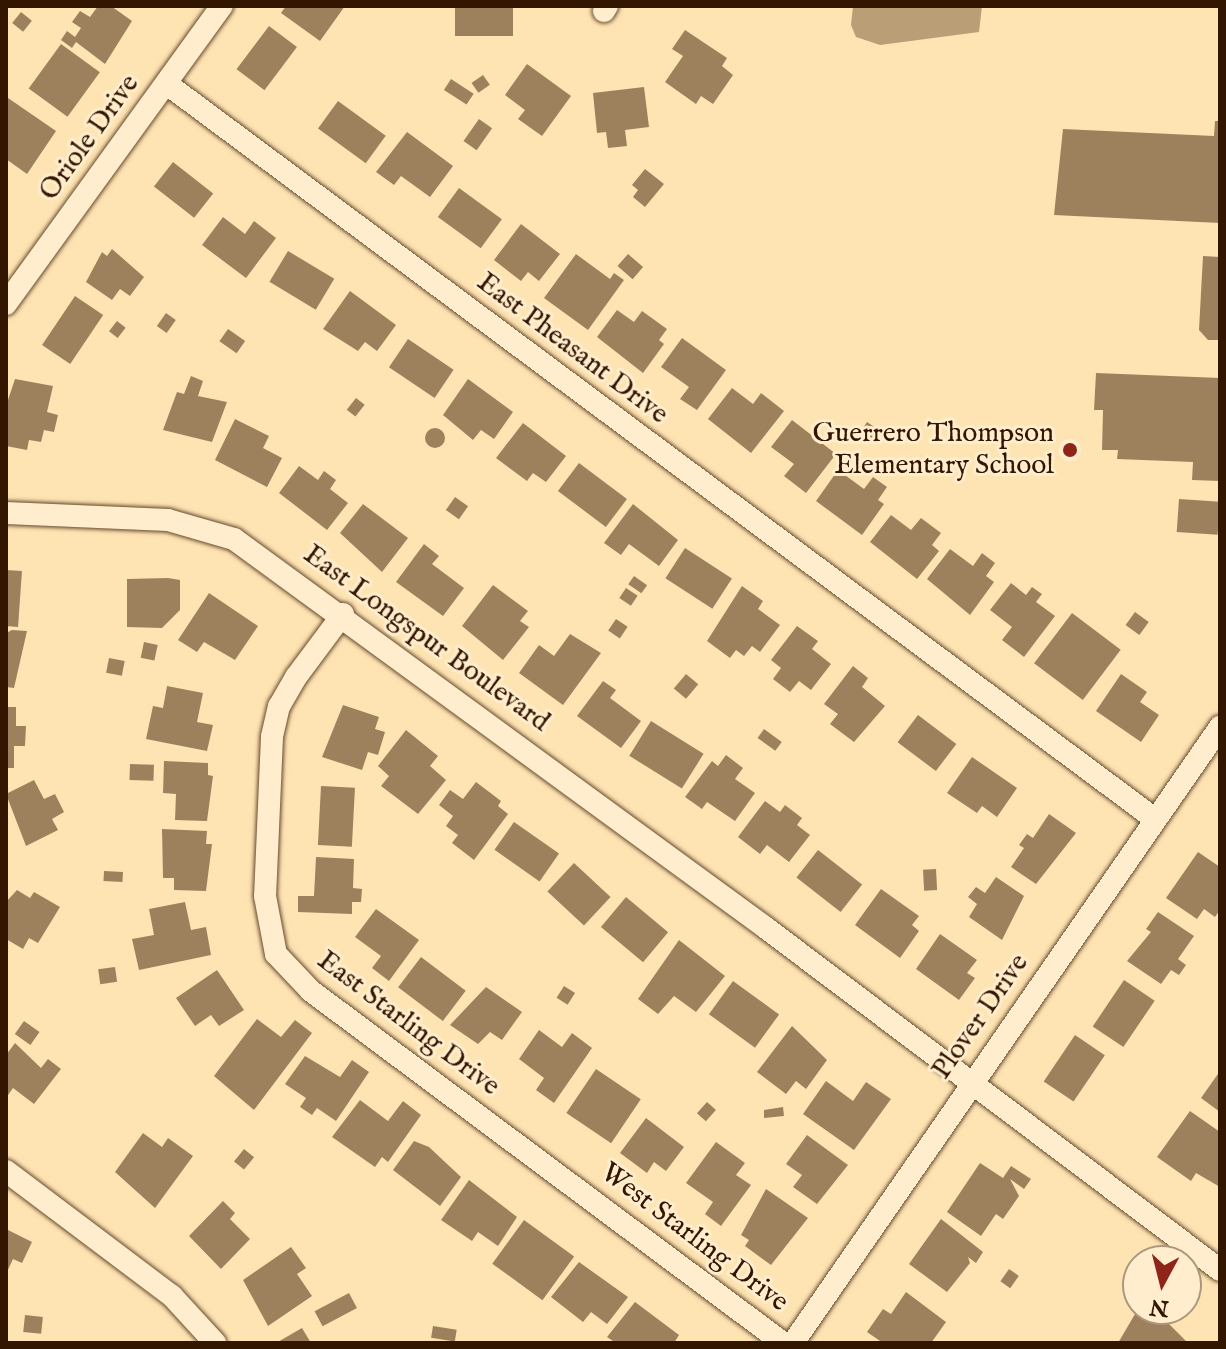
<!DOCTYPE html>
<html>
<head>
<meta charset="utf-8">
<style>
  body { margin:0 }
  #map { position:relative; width:1226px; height:1349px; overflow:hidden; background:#ffe4b3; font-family:"IM FELL English",serif }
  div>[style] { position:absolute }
  .water>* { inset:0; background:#ba9e76 }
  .building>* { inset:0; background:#9d815d; transform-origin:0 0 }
  .round { border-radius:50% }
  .roads { filter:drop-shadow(0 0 2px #664a2d) drop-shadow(0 0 2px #664a2d) }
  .minor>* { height:22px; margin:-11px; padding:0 11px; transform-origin:11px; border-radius:11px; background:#ffedce }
  .dots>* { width:22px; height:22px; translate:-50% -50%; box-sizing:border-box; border:4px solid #ffedce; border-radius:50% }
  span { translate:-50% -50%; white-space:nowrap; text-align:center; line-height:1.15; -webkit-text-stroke:6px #ffedce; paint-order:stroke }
  .street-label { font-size:28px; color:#331600 }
  .poi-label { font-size:28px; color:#331600 }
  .right { translate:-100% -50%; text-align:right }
  .frame { position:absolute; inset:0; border:8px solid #331600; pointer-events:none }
  .north { position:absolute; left:1122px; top:1245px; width:80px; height:80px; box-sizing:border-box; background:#ffedce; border:2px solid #ad977c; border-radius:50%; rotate:187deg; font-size:22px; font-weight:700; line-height:32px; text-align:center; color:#331600 }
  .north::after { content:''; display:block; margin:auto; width:28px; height:36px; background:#8f2418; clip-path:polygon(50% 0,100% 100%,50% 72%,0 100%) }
</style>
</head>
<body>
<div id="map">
  <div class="water">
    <i style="clip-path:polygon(853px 6px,982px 6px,979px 32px,880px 45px,856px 37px,851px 25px)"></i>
  </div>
  <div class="building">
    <i style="clip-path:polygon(98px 6px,111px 6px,132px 21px,105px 64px,76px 42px,72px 48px,61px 40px,67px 31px,75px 37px,81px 28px,72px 22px,80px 11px,90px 17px)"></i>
    <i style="clip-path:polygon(286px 6px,345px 6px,320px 41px,281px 13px)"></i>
    <i style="left:455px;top:6px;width:58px;height:30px"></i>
    <i style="left:21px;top:12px;width:14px;height:14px;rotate:39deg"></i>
    <i style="left:269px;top:26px;width:35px;height:54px;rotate:37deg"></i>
    <i style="clip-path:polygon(685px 30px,727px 58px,722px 66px,733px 75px,713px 104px,701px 96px,696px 104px,665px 82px,683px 56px,672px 49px)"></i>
    <i style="left:61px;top:44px;width:48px;height:55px;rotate:36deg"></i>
    <i style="clip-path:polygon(527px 64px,571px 96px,542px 136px,518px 119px,525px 110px,505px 95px)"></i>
    <i style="left:483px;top:75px;width:12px;height:14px;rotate:55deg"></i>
    <i style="left:451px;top:79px;width:27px;height:13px;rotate:33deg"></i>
    <i style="clip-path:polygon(644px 87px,649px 127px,625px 130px,627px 146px,608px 148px,606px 132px,597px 133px,593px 93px)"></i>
    <i style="clip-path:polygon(8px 98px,56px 131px,27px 174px,6px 159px)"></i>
    <i style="left:338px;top:101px;width:59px;height:34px;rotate:36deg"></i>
    <i style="left:479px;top:119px;width:16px;height:27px;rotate:35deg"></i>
    <i style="clip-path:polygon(1215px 121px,1220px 121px,1220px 223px,1054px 215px,1063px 129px,1214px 136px)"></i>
    <i style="clip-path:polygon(407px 132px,453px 166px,430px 197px,401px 176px,394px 185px,376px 172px)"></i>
    <i style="left:173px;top:162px;width:51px;height:31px;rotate:38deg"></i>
    <i style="clip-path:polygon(645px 169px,664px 184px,645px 207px,633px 197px,638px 190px,632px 185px)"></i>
    <i style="left:459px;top:188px;width:53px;height:36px;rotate:36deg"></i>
    <i style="clip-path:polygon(223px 217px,245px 234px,254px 221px,276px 238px,246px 278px,202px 245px)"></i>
    <i style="clip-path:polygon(521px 224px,560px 254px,539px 281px,528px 272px,521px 281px,494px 260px)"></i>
    <i style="clip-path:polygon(112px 249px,144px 277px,130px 296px,120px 289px,112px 300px,86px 282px,102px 252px,107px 256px)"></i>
    <i style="left:288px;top:251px;width:54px;height:36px;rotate:31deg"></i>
    <i style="clip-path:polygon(576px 254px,610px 279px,614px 273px,624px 280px,588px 330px,544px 298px)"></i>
    <i style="left:628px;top:254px;width:20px;height:16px;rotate:41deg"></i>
    <i style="clip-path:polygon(1203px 256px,1220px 257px,1220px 340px,1208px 340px,1199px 330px)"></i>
    <i style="clip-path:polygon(350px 291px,396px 325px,377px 351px,365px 342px,358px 351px,323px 329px)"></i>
    <i style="left:75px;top:296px;width:34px;height:59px;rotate:34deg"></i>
    <i style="clip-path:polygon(617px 310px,634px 322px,642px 311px,667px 329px,659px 340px,664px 344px,643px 373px,597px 337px)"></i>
    <i style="left:166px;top:313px;width:12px;height:16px;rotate:35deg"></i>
    <i style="left:117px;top:321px;width:11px;height:13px;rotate:38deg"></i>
    <i style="left:228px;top:329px;width:21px;height:15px;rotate:35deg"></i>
    <i style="clip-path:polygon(682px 338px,726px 370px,697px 410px,680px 399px,689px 387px,661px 367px)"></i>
    <i style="left:408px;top:339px;width:55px;height:34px;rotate:34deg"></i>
    <i style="clip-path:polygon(1096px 373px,1220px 378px,1220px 481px,1192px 480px,1193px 462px,1117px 459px,1118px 450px,1102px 450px,1103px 410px,1094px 410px)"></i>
    <i style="clip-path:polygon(191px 376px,203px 381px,198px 396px,227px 402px,212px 442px,163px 430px,177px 392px,184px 394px)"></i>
    <i style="clip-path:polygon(15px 379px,53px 386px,47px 412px,58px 415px,54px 432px,44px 430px,41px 442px,29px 440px,27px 450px,6px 446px,6px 406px)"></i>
    <i style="clip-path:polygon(468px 379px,513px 412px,494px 439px,481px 430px,473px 440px,443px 415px)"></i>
    <i style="clip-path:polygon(732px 388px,753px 404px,761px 393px,784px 411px,751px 453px,708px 419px)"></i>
    <i style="left:356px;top:398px;width:11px;height:15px;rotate:38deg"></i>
    <i style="clip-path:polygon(235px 419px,269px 436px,263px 448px,282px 458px,267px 487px,215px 460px)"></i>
    <i style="clip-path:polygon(792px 420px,836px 454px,806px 493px,784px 476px,794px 464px,771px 447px)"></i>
    <i style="clip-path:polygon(867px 422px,880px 431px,871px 442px,860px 433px)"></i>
    <i style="clip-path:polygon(523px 423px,566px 456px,546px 482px,533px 473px,527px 481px,496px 458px)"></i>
    <i class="round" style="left:425px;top:428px;width:20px;height:20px"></i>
    <i style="left:579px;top:463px;width:60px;height:35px;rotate:37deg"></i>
    <i style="clip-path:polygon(299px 466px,318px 480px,324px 471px,336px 480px,330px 489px,348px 503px,327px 530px,279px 493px)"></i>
    <i style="clip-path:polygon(838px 470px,864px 489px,873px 477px,887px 487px,878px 500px,884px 504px,862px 535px,816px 501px)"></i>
    <i style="left:455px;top:497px;width:16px;height:16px;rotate:35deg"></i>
    <i style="left:1179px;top:499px;width:41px;height:33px;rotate:4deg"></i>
    <i style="clip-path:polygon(363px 504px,408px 538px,382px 572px,340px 533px)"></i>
    <i style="clip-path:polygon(633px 504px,678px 540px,659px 566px,629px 544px,621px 555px,604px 543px)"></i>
    <i style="clip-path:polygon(891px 515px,911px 530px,921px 518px,941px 533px,932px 545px,939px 551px,917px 579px,870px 542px)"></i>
    <i style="clip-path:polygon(424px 544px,439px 556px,432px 564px,464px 588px,443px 616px,396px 582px)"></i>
    <i style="left:685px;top:548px;width:56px;height:36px;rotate:33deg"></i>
    <i style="clip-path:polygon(950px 549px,973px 566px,982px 553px,995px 563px,986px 576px,994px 582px,970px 615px,927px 579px)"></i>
    <i style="left:6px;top:570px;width:16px;height:56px;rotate:4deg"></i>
    <i style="left:634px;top:576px;width:16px;height:10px;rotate:35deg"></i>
    <i style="clip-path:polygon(168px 578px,180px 580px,180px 610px,162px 628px,127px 627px,127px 579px)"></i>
    <i style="clip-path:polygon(1011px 583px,1026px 595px,1032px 587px,1042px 594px,1036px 602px,1055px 616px,1024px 657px,1002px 640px,1012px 627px,990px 610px)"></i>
    <i style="clip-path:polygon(493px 585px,528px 611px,520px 621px,529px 627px,503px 660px,462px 626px)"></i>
    <i style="clip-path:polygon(742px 586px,763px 601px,758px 609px,780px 625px,760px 652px,752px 646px,744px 656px,736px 650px,730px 658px,707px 641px)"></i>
    <i style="left:626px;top:588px;width:14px;height:12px;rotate:34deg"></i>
    <i style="clip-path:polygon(209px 593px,258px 626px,235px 660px,204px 642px,197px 652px,178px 640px)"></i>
    <i style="left:1135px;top:612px;width:17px;height:16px;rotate:36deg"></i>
    <i style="left:1072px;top:613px;width:61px;height:63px;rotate:37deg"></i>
    <i style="left:616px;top:619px;width:14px;height:14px;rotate:34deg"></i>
    <i style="clip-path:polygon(797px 626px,818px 641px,812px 649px,831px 664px,811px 690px,799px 681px,790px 692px,773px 679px,781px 668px,771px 660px)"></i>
    <i style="clip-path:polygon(12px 630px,27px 631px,14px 688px,6px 687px,6px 633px)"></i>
    <i style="clip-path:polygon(570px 634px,601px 653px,563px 705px,519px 673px,539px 645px,554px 656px)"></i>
    <i style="left:144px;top:642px;width:14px;height:16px;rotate:12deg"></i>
    <i style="left:109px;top:658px;width:16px;height:15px;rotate:11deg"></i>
    <i style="clip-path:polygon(853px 666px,868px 678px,862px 687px,885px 706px,854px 742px,830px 724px,838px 714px,824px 704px)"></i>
    <i style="left:686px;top:674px;width:16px;height:19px;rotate:40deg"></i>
    <i style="clip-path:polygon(1121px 674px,1147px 692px,1140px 702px,1159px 715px,1141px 742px,1096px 711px)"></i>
    <i style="clip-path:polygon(603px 681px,616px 690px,610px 698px,641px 721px,621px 748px,577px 716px)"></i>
    <i style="clip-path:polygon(167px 686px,203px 693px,197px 722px,213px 725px,207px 751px,146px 739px,153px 706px,163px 708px)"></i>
    <i style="clip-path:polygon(343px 705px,379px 717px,375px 729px,385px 732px,378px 755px,368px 752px,362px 770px,322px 757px)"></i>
    <i style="clip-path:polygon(6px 707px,16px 707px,16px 726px,26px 726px,25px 746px,14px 746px,14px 768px,6px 768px)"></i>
    <i style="left:918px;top:715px;width:48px;height:34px;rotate:37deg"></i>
    <i style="left:651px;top:721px;width:62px;height:41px;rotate:32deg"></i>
    <i style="left:764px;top:729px;width:22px;height:11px;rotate:36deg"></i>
    <i style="clip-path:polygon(406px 730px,438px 756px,430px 766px,446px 780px,418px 814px,381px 786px,389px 776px,378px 766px)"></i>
    <i style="clip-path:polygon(726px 755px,743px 768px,735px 779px,755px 793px,735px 821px,707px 802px,702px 809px,685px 797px,712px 761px,718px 766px)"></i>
    <i style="clip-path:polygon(972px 757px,1017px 788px,997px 817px,982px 806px,977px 813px,947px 793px)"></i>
    <i style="clip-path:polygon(164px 761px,208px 763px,208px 775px,213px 776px,207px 821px,175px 820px,176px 794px,163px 793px)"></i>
    <i style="left:130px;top:764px;width:24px;height:16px;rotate:2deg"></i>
    <i style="clip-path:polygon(34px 780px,44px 799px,55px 794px,64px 812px,52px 819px,58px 830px,26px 846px,6px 794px)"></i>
    <i style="clip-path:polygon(476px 782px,501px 801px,498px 806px,508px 814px,474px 860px,452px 843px,458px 835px,446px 826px,453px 816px,439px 805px,450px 790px,463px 799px)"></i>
    <i style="left:321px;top:786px;width:34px;height:59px;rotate:3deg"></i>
    <i style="clip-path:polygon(765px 801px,780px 812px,785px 805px,802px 818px,797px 825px,810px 835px,789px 862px,767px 845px,760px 854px,738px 837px)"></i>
    <i style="clip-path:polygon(1049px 814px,1076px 833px,1036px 884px,1011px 867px,1024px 848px,1019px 845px,1027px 834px,1033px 838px)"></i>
    <i style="left:514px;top:822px;width:55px;height:34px;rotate:35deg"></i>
    <i style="clip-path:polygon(162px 829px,207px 831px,206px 844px,212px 844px,206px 891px,174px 890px,174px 878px,163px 878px)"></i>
    <i style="left:818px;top:850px;width:56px;height:35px;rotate:38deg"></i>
    <i style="clip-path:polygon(1198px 852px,1220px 867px,1220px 910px,1215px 917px,1204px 909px,1197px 919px,1166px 898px)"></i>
    <i style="clip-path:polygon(316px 857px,354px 859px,353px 888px,362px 889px,361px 902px,352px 902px,352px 914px,298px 912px,298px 896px,314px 896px)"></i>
    <i style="left:574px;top:863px;width:50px;height:39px;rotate:43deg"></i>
    <i style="left:936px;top:869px;width:21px;height:13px;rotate:87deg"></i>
    <i style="left:104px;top:871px;width:19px;height:10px;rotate:3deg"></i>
    <i style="clip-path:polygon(996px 877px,1024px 896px,1002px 940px,969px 917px,977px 904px,968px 897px,976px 887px,985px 893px)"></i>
    <i style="clip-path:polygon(881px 889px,919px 916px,912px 925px,919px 931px,900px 958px,855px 925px)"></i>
    <i style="clip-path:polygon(17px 890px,30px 898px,34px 892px,60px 907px,38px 943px,29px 938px,23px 949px,6px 939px,6px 902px)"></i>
    <i style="left:626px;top:897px;width:55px;height:39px;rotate:40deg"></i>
    <i style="clip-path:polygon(185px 902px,191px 930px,206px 927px,211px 955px,139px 970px,132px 939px,154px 935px,149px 909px)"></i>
    <i style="clip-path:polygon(376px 909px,419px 940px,389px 981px,372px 968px,381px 956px,355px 937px)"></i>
    <i style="clip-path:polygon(1158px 912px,1194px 936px,1178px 959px,1186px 965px,1179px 975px,1171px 970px,1161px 984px,1127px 961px,1151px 932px,1146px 929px)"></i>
    <i style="clip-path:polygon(940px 934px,977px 960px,967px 973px,975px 978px,959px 1000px,916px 969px)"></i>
    <i style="clip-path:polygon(679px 940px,725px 976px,696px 1012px,674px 996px,658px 1014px,638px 999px)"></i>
    <i style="left:421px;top:957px;width:56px;height:38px;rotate:37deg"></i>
    <i style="left:115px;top:967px;width:15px;height:17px;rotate:82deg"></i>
    <i style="clip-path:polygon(217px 970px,244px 1010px,219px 1026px,211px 1015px,195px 1026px,176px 998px)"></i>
    <i style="left:1124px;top:980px;width:37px;height:56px;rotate:34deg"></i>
    <i style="left:733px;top:981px;width:57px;height:41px;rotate:36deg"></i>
    <i style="left:564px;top:986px;width:13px;height:14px;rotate:32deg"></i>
    <i style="clip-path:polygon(486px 987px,522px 1012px,502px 1040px,490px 1032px,478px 1044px,450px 1025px)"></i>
    <i style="clip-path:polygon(257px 1019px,281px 1037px,295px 1020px,312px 1033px,254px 1110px,214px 1076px)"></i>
    <i style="left:24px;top:1021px;width:19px;height:16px;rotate:35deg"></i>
    <i style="clip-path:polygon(792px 1026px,827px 1060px,806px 1089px,796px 1081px,786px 1094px,757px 1072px)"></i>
    <i style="clip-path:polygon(539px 1030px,562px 1047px,572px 1033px,592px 1048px,554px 1103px,536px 1090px,544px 1078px,519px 1059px)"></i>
    <i style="left:1075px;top:1035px;width:36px;height:56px;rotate:34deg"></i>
    <i style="clip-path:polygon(15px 1043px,41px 1068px,48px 1059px,61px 1069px,34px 1104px,13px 1088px,6px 1098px,6px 1055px)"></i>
    <i style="clip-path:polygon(305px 1056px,340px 1077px,352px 1060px,369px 1072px,336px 1121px,317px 1108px,312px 1115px,300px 1107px,306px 1098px,285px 1084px)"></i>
    <i style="left:596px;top:1069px;width:54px;height:53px;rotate:34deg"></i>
    <i style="clip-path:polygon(1220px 1071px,1220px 1112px,1201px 1098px)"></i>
    <i style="clip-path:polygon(826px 1081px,853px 1101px,866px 1082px,891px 1099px,854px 1150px,803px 1114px)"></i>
    <i style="clip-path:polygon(360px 1100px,388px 1121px,403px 1101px,421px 1115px,388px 1162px,382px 1157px,375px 1167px,332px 1137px)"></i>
    <i style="left:707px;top:1102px;width:12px;height:15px;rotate:42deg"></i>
    <i style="clip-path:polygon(783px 1107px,784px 1116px,764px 1118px,764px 1110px)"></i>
    <i style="clip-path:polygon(1190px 1111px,1220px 1132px,1220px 1187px,1196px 1173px,1191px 1181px,1157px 1157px)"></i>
    <i style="clip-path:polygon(646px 1118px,684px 1147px,666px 1171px,654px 1162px,647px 1173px,620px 1153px)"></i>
    <i style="clip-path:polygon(143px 1133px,162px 1147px,168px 1138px,193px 1156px,155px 1208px,115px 1172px)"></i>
    <i style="clip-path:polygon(807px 1135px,848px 1165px,817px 1204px,793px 1187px,802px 1175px,786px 1164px)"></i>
    <i style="clip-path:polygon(414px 1141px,429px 1147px,461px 1177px,440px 1206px,393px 1170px)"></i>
    <i style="clip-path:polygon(716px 1142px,745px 1163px,736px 1175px,751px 1185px,721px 1226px,705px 1214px,713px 1202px,686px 1183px)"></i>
    <i style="left:244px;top:1149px;width:13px;height:16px;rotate:39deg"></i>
    <i style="clip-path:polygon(980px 1163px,1003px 1178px,1011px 1166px,1031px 1179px,1024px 1189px,1010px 1179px,1019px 1196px,1003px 1219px,996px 1214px,981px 1236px,947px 1212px)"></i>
    <i style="clip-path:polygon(469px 1180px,517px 1217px,498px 1246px,478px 1232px,472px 1241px,441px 1220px)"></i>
    <i style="clip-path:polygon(766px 1189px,808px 1218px,771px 1265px,745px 1246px,749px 1240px,741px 1235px)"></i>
    <i style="clip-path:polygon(223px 1201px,235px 1213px,230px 1219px,250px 1239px,221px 1269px,189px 1236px)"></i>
    <i style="clip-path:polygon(941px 1219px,983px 1252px,976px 1263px,968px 1257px,970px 1263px,947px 1292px,909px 1264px)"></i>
    <i style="left:524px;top:1220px;width:62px;height:54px;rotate:36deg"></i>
    <i style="clip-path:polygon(6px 1229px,32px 1242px,22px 1263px,13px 1259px,6px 1274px)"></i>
    <i style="clip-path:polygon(291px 1247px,306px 1268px,297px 1274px,312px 1296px,268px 1326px,243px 1280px)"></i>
    <i style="clip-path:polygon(579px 1262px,628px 1297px,607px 1324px,591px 1312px,583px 1322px,551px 1297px)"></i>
    <i style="left:1009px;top:1269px;width:12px;height:15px;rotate:35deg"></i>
    <i style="clip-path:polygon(906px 1292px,946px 1322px,931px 1343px,883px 1343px,867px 1332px,883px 1309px,891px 1314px)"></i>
    <i style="left:349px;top:1293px;width:17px;height:39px;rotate:62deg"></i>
    <i style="clip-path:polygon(635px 1302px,679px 1335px,674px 1343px,616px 1343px,607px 1337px)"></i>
    <i style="clip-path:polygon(1138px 1309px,1154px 1309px,1188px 1343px,1118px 1343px)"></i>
    <i style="left:25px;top:1315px;width:18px;height:17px;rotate:6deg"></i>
    <i style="left:433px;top:1326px;width:24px;height:12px;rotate:9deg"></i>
    <i style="clip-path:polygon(302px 1328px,311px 1343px,276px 1343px)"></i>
  </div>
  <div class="roads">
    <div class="minor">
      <i style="left:604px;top:11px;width:6px;rotate:-59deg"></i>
      <i style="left:167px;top:84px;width:1231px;rotate:36.65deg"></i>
      <i style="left:6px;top:304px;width:368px;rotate:-54.1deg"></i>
      <i style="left:6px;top:513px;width:162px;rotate:2.5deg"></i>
      <i style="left:168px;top:520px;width:69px;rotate:16.1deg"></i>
      <i style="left:234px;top:539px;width:659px;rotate:36.17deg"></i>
      <i style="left:766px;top:928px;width:568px;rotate:36.99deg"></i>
      <i style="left:343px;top:614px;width:79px;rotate:126.7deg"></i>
      <i style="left:296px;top:677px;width:34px;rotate:120deg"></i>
      <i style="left:279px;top:706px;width:32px;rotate:103deg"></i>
      <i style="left:272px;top:737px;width:159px;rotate:92.5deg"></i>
      <i style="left:265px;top:896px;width:59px;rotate:79.3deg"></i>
      <i style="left:276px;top:954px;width:51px;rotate:46.6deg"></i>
      <i style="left:311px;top:991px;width:589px;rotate:36.71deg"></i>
      <i style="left:6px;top:1171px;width:208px;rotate:37deg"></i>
      <i style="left:172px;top:1296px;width:64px;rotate:47.5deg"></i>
      <i style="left:793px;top:1343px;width:750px;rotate:-55.27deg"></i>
    </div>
  </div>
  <div class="dots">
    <i style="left:1070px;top:450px;background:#8f2418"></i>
  </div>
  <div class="street-label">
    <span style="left:90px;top:138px;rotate:-54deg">Oriole Drive</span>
    <span style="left:572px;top:349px;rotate:37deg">East Pheasant Drive</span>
    <span style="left:426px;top:639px;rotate:36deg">East Longspur Boulevard</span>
    <span style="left:981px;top:1017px;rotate:-55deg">Plover Drive</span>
    <span style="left:408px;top:1024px;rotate:37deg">East Starling Drive</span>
    <span style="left:694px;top:1238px;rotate:37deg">West Starling Drive</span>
  </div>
  <div class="poi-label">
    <span class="right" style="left:1054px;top:450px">Guerrero Thompson<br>Elementary School</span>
  </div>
  <div class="frame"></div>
  <div class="north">N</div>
</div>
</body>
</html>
